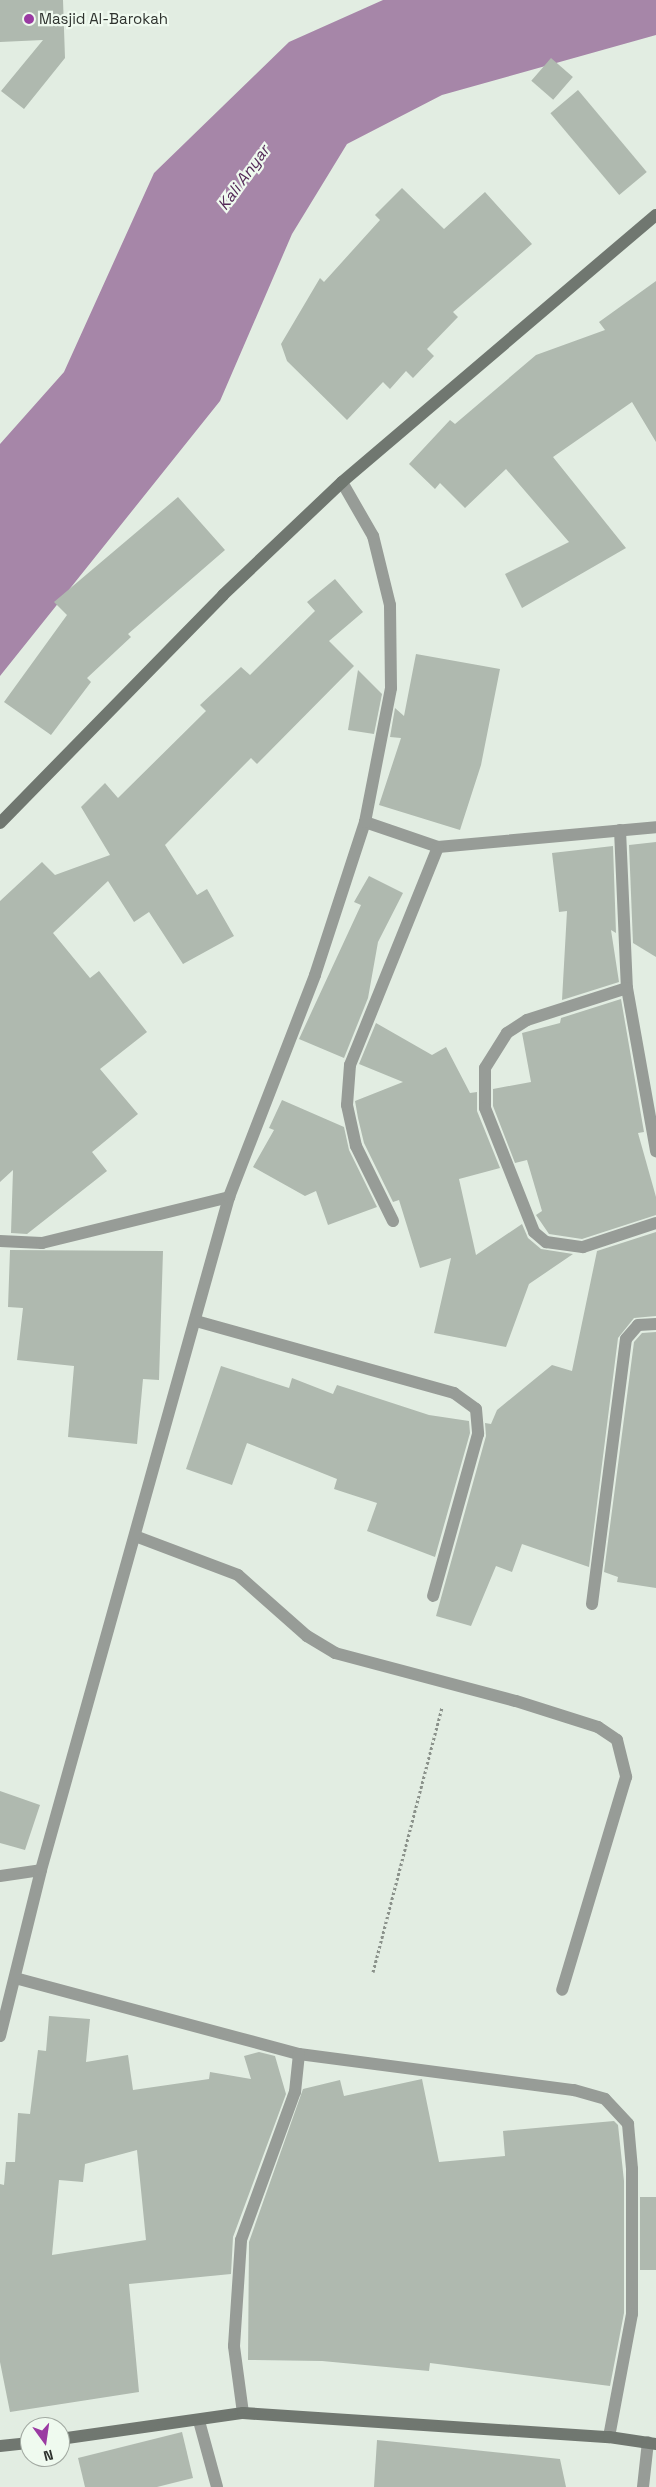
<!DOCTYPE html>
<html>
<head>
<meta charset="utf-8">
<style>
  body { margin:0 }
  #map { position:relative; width:656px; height:2487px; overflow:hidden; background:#e2ede2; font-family:"Space Grotesk",sans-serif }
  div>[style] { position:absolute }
  .water>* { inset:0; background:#a686a8 }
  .building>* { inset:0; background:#afb9af; transform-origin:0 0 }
  .path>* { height:3px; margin-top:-1.5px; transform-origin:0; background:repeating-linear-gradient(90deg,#8b928b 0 2.5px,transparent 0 5px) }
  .lane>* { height:12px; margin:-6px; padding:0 6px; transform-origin:6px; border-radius:6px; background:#979c97 }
  .street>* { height:12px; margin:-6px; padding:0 6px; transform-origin:6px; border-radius:6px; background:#979c97 }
  .secondary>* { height:12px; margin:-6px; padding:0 6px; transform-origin:6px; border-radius:6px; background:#707770 }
  .dots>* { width:14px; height:14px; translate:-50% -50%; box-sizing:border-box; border:2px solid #effaef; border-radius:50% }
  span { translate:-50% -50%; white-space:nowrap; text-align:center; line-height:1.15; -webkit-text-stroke:4.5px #effaef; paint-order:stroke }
  .poi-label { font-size:15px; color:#2f332f }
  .left { translate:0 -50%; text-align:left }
  .water-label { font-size:16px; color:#542a58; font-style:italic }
  .north { position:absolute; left:20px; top:2417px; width:50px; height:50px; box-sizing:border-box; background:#effaef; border:1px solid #a2aaa2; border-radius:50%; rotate:166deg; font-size:14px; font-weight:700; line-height:20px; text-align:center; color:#2f332f }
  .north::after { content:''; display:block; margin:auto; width:18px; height:22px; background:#9a3aa2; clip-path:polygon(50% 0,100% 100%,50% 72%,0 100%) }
</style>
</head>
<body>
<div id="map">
  <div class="water">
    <i style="clip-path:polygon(383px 0,656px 0,656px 35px,442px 95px,347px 144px,292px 234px,220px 401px,0 676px,0 444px,64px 372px,154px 173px,289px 42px)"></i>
  </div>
  <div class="building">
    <i style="clip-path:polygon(0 0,63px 0,65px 58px,24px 109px,1px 91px,43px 40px,0 42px)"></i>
    <i style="left:551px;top:58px;width:29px;height:30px;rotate:41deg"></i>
    <i style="left:578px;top:90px;width:107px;height:36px;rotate:50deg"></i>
    <i style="clip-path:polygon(402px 188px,444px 229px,485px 192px,532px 244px,453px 312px,458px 317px,427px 349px,434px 356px,413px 378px,406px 371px,390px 389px,383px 382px,347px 420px,287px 361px,281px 344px,320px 278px,324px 282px,380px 220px,375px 215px)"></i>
    <i style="clip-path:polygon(656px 281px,656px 442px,632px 402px,553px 457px,626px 548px,522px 608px,505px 574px,569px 542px,506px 469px,465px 508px,440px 483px,435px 489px,409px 464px,450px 420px,455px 424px,536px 355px,605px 330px,599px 322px)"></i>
    <i style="clip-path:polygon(178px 497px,225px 550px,128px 634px,131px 637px,87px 678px,91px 682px,51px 735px,4px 702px,67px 615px,54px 602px)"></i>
    <i style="clip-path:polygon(335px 579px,363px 612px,329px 641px,354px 666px,257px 764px,251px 758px,165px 845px,197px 895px,207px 889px,234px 936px,183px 964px,149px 912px,134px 922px,108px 881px,53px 933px,90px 978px,99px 971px,147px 1032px,100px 1069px,138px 1114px,92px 1152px,107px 1171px,27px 1234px,11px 1233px,13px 1170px,0 1182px,0 901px,42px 862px,55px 875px,110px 855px,81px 807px,105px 783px,118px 798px,206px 711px,200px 705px,241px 667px,250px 675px,315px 611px,307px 602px)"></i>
    <i style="clip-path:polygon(416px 654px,500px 669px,481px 765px,460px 830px,379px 805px,401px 738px,390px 737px,395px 708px,404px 716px)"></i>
    <i style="clip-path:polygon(358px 670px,382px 694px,374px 734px,348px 730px)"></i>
    <i style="clip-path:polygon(656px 842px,656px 957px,633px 943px,629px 845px)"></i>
    <i style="clip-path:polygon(613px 846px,616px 933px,611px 930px,619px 982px,562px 1000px,567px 911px,559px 912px,552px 853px)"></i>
    <i style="clip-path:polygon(369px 876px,403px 893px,378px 942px,368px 998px,344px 1058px,299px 1039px,361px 905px,354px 902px)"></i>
    <i style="clip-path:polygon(621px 999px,644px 1132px,638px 1133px,656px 1197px,656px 1215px,582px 1239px,549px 1234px,536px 1215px,542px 1211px,527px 1160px,515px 1163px,493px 1106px,493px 1089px,531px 1082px,522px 1033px,560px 1023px,561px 1018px)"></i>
    <i style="clip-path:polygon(376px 1023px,432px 1055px,446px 1047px,470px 1093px,477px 1092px,477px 1111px,500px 1168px,459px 1179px,476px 1255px,522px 1224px,528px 1238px,541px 1249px,573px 1254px,529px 1284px,506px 1347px,434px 1333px,451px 1258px,420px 1268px,399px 1200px,393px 1202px,364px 1143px,358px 1118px,355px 1101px,403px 1082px,359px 1064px)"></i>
    <i style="clip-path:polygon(282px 1100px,344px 1127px,349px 1150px,377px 1207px,328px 1225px,316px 1191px,305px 1196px,253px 1167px,274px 1130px,269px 1128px)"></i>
    <i style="clip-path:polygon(656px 1232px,656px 1316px,634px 1318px,618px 1338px,589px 1567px,522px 1544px,512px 1572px,496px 1566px,471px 1626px,436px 1616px,486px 1436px,485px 1423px,491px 1424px,497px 1410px,552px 1365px,572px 1371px,597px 1251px)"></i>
    <i style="clip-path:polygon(10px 1250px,163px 1251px,159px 1380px,143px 1379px,137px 1444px,68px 1437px,74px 1366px,17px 1360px,23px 1308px,8px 1307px)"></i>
    <i style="clip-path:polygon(656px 1332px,656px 1588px,617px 1582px,618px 1577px,604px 1572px,634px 1342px,642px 1333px)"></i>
    <i style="clip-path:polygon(221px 1366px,289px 1388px,292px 1378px,333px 1394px,337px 1385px,429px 1415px,469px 1421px,470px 1433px,435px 1557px,367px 1531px,377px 1503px,334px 1489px,337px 1479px,247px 1443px,232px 1485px,186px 1469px)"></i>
    <i style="clip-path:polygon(0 1791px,40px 1805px,25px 1850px,0 1843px)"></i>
    <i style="clip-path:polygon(evenodd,49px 2016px,90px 2019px,86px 2062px,128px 2055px,133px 2090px,209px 2079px,210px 2072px,251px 2079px,244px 2056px,259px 2052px,275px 2056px,286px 2094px,233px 2237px,231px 2274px,129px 2284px,139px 2392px,10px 2412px,0 2362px,0 2184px,4px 2185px,6px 2162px,15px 2162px,18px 2113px,30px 2114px,38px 2050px,46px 2051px,49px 2016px,137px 2150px,146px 2240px,52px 2255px,59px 2180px,83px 2182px,85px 2164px,137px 2150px)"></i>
    <i style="clip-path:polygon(422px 2079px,439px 2162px,505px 2156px,503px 2131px,614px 2121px,618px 2125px,624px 2181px,624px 2313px,610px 2386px,430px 2363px,429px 2371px,322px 2361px,248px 2360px,249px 2242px,303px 2089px,340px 2080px,344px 2096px)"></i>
    <i style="left:656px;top:2197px;width:73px;height:16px;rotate:90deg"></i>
    <i style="clip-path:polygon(182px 2432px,193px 2478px,157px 2487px,85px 2487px,78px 2458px)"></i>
    <i style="clip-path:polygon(377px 2440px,560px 2459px,566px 2487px,374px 2487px)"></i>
  </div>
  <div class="path">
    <i style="left:373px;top:1972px;width:273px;rotate:-75.4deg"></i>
  </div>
  <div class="lane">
    <i style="left:135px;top:1536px;width:110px;rotate:20.7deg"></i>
    <i style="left:238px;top:1575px;width:92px;rotate:41.5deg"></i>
    <i style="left:307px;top:1636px;width:33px;rotate:31deg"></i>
    <i style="left:335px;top:1653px;width:187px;rotate:14.9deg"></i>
    <i style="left:516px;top:1701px;width:86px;rotate:17.6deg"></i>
    <i style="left:598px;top:1727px;width:23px;rotate:34deg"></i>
    <i style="left:617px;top:1740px;width:38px;rotate:76deg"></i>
    <i style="left:626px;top:1777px;width:222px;rotate:106.7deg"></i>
  </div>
  <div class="street">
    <i style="left:365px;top:822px;width:77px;rotate:18.9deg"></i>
    <i style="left:438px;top:847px;width:219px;rotate:-5.2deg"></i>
    <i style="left:620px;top:830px;width:158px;rotate:87.5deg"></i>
    <i style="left:627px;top:988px;width:166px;rotate:79.9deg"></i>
    <i style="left:627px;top:988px;width:105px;rotate:162.3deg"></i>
    <i style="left:527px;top:1020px;width:24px;rotate:147deg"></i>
    <i style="left:507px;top:1033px;width:41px;rotate:122.2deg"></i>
    <i style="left:485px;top:1068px;width:40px;rotate:90deg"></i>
    <i style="left:485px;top:1108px;width:133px;rotate:68.4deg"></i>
    <i style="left:534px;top:1232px;width:16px;rotate:40deg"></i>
    <i style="left:546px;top:1242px;width:37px;rotate:8deg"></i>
    <i style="left:583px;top:1247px;width:77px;rotate:-18.2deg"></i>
    <i style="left:393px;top:1221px;width:84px;rotate:-116.3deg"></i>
    <i style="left:356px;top:1146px;width:42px;rotate:-102.4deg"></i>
    <i style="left:347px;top:1105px;width:40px;rotate:-85.7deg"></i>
    <i style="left:350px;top:1065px;width:235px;rotate:-68deg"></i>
    <i style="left:0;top:1241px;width:42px;rotate:2.7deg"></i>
    <i style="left:42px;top:1243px;width:193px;rotate:-13.8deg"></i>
    <i style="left:196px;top:1321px;width:268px;rotate:15.6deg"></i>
    <i style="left:454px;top:1393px;width:27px;rotate:36deg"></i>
    <i style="left:476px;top:1409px;width:25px;rotate:85deg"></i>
    <i style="left:478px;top:1434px;width:168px;rotate:105.5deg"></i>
    <i style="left:592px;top:1604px;width:267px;rotate:-82.7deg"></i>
    <i style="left:626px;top:1339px;width:18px;rotate:-49deg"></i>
    <i style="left:638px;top:1325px;width:18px;rotate:-3deg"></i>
    <i style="left:0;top:1876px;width:41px;rotate:-8.3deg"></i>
    <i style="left:15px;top:1978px;width:294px;rotate:15deg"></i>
    <i style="left:299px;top:2054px;width:277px;rotate:7.5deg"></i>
    <i style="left:574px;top:2090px;width:32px;rotate:16deg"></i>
    <i style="left:605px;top:2099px;width:34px;rotate:47deg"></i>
    <i style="left:628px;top:2124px;width:45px;rotate:84.9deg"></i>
    <i style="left:632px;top:2169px;width:145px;rotate:90deg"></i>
    <i style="left:632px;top:2314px;width:125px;rotate:100.6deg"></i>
    <i style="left:0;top:2036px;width:171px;rotate:-76.1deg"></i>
    <i style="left:41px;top:1870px;width:699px;rotate:-74.39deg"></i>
    <i style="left:229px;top:1197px;width:238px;rotate:-68.8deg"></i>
    <i style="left:315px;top:975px;width:161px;rotate:-71.9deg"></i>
    <i style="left:365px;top:822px;width:136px;rotate:-79deg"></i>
    <i style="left:391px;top:688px;width:83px;rotate:-90.7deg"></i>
    <i style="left:390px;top:605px;width:71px;rotate:-103.8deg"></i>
    <i style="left:373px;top:536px;width:62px;rotate:-119.9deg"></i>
    <i style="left:243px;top:2413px;width:68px;rotate:-97.7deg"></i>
    <i style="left:234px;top:2346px;width:106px;rotate:-86.2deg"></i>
    <i style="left:241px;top:2240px;width:158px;rotate:-70deg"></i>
    <i style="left:295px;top:2092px;width:38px;rotate:-84deg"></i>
    <i style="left:199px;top:2421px;width:68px;rotate:74.7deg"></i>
    <i style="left:643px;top:2487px;width:45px;rotate:-83.7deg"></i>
  </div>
  <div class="secondary">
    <i style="left:0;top:823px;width:319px;rotate:-45.6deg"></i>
    <i style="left:223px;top:595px;width:164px;rotate:-43.5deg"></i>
    <i style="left:342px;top:482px;width:412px;rotate:-40.4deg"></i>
    <i style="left:60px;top:2439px;width:185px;rotate:-8.1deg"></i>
    <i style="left:243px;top:2413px;width:367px;rotate:3.8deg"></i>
    <i style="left:609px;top:2437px;width:48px;rotate:8.5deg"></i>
    <i style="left:0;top:2446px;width:30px;rotate:-6deg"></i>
  </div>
  <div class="dots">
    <i style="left:29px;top:19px;background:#9a3aa2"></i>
  </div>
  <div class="poi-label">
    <span class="left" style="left:39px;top:19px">Masjid Al-Barokah</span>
  </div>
  <div class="water-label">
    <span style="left:244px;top:178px;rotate:-54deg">Kali Anyar</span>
  </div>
  <div class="north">N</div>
</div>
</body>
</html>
